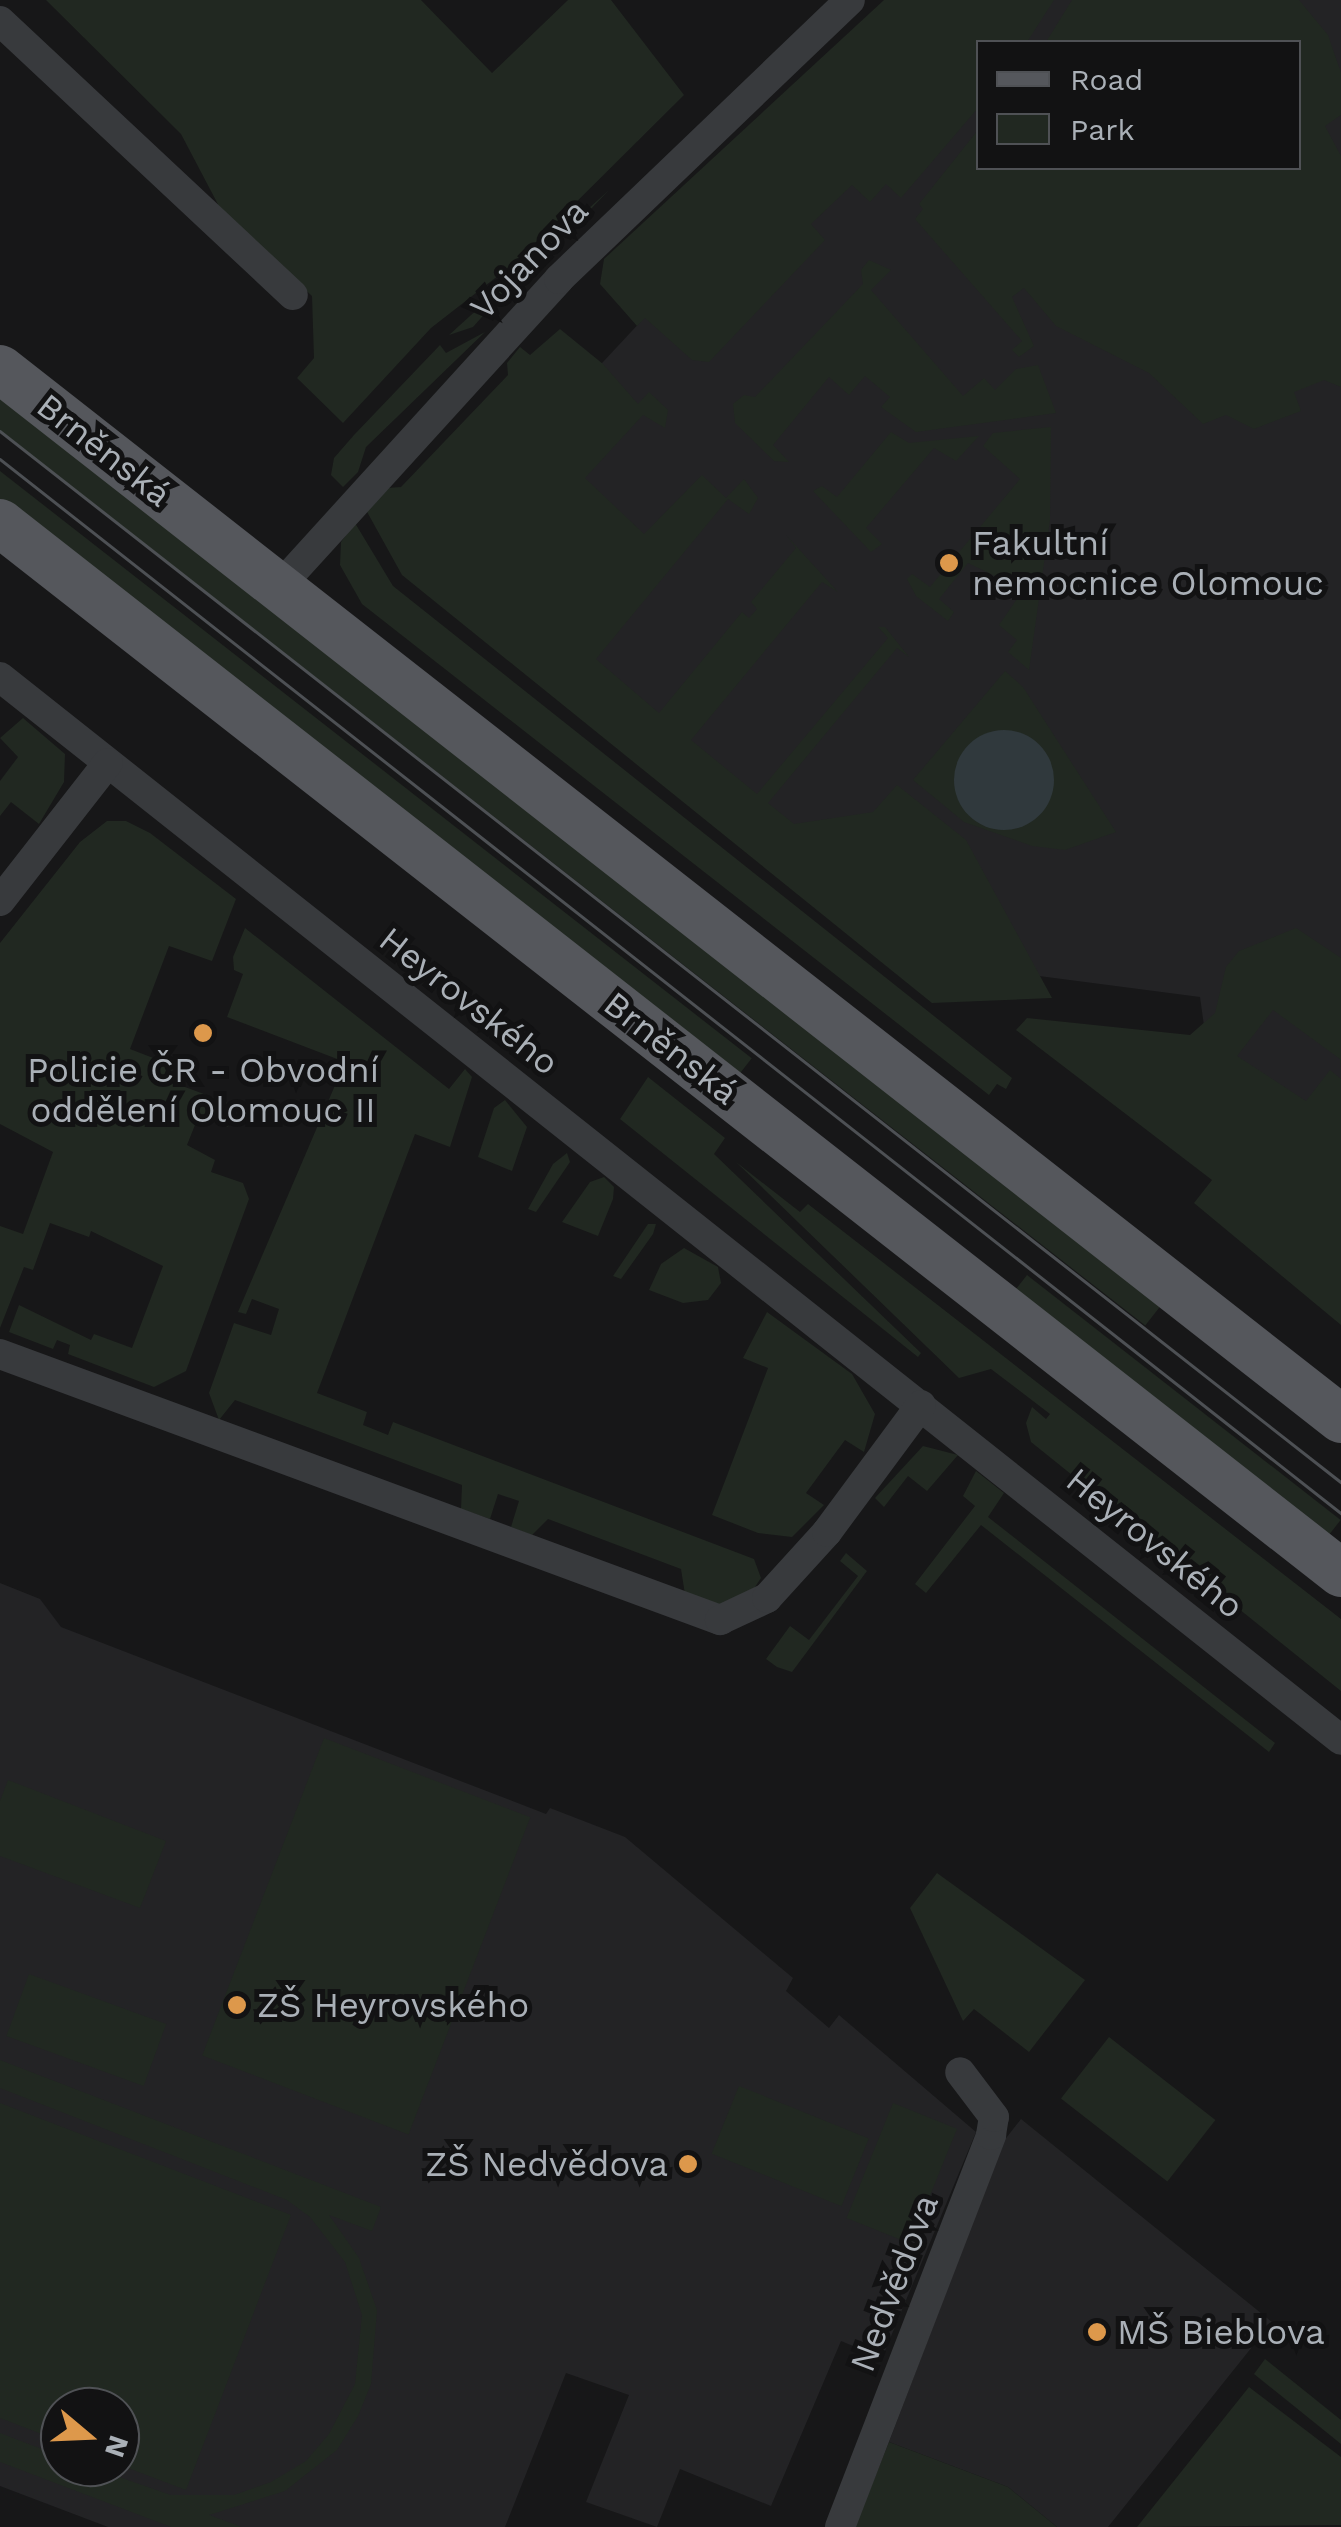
<!DOCTYPE html>
<html>
<head>
<meta charset="utf-8">
<style>
  body { margin:0 }
  #map { position:relative; width:1341px; height:2527px; overflow:hidden; background:#171718; font-family:"Work Sans",sans-serif }
  div>[style] { position:absolute }
  .built>* { inset:0; background:#232325 }
  .green>* { inset:0; background:#212821; transform-origin:0 0 }
  .water>* { inset:0; background:#30393d }
  .round { border-radius:50% }
  .street>* { height:30px; margin:-15px; padding:0 15px; transform-origin:15px; border-radius:15px; background:#383a3d }
  .primary>* { height:48px; margin:-24px; padding:0 24px; transform-origin:24px; border-radius:24px; background:#55575c }
  .tram>* { height:2.5px; margin:-1.25px; padding:0 1.25px; transform-origin:1.25px; border-radius:1.25px; background:#4d5054 }
  .dots>* { width:28px; height:28px; translate:-50% -50%; box-sizing:border-box; border:5px solid #121213; border-radius:50% }
  span { translate:-50% -50%; white-space:nowrap; text-align:center; line-height:1.15; -webkit-text-stroke:10px #121213; paint-order:stroke }
  .street-label { font-size:35px; color:#aab0b7 }
  .poi-label { font-size:35px; color:#aab0b7 }
  .left { translate:0 -50%; text-align:left }
  .right { translate:-100% -50%; text-align:right }
  .legend { position:absolute; left:976px; top:40px; width:325px; height:130px; box-sizing:border-box; background:#121213; border:2px solid #4f5155; margin:0; padding:12px 18px; list-style:none; font-size:30px; color:#aab0b7 }
  .legend li { display:flex; align-items:center; gap:20px; height:50px }
  .legend b { width:50px; border:2px solid #4f5155 }
  .north { position:absolute; left:40px; top:2387px; width:100px; height:100px; box-sizing:border-box; background:#121213; border:2px solid #4f5155; border-radius:50%; rotate:109deg; font-size:28px; font-weight:700; line-height:40px; text-align:center; color:#aab0b7 }
  .north::after { content:''; display:block; margin:auto; width:35px; height:45px; background:#dd984b; clip-path:polygon(50% 0,100% 100%,50% 72%,0 100%) }
</style>
</head>
<body>
<div id="map">
  <div class="built">
    <i style="clip-path:polygon(evenodd,970px 0,1341px 0,1341px 1286px,1205px 1033px,1200px 997px,978px 968px,580px 689px,533px 437px,686px 273px,970px 0,978px 42px,1298px 42px,1298px 168px,978px 168px,978px 42px)"></i>
    <i style="clip-path:polygon(evenodd,0 1583px,40px 1599px,61px 1627px,546px 1814px,550px 1808px,625px 1837px,793px 1978px,786px 1991px,829px 2028px,839px 2015px,976px 2132px,882px 2358px,841px 2341px,771px 2506px,680px 2469px,657px 2527px,586px 2502px,629px 2395px,566px 2373px,505px 2527px,108px 2527px,0 2486px,0 1583px,60px 2407px,120px 2407px,120px 2467px,60px 2467px,60px 2407px)"></i>
    <i style="clip-path:polygon(1021px 2119px,1272px 2322px,1108px 2527px,1057px 2527px,1008px 2487px,889px 2442px,1003px 2142px)"></i>
  </div>
  <div class="green">
    <i style="clip-path:polygon(46px 0,421px 0,492px 73px,568px 0,611px 0,684px 95px,517px 261px,431px 328px,343px 423px,297px 378px,314px 358px,312px 296px,222px 212px,181px 134px)"></i>
    <i style="clip-path:polygon(884px 0,1054px 0,1027px 42px,978px 42px,978px 108px,901px 198px,886px 184px,870px 202px,852px 185px,811px 224px,825px 240px,709px 362px,692px 360px,645px 318px,637px 326px,600px 284px,604px 259px)"></i>
    <i style="clip-path:polygon(1072px 0,1299px 0,1328px 35px,1341px 73px,1341px 115px,1325px 126px,1341px 156px,1341px 387px,1324px 380px,1294px 392px,1301px 411px,1254px 429px,1226px 415px,1203px 424px,1149px 373px,1056px 326px,1024px 288px,1012px 297px,1034px 346px,1019px 357px,1012px 350px,1022px 341px,915px 219px,923px 209px,919px 204px,978px 130px,978px 168px,1298px 168px,1298px 42px,1046px 42px)"></i>
    <i style="clip-path:polygon(609px 190px,530px 273px,516px 297px,513px 282px,473px 327px,449px 335px)"></i>
    <i style="clip-path:polygon(869px 260px,891px 270px,871px 290px,963px 396px,984px 378px,995px 390px,1016px 369px,1038px 365px,1056px 413px,916px 432px,881px 407px,890px 397px,865px 376px,849px 395px,829px 377px,773px 445px,789px 462px,774px 461px,735px 423px,733px 404px,744px 395px,755px 397px,863px 284px,861px 270px)"></i>
    <i style="clip-path:polygon(560px 329px,603px 364px,638px 404px,649px 392px,668px 410px,665px 428px,643px 415px,585px 478px,644px 534px,702px 475px,726px 498px,744px 479px,758px 498px,749px 514px,728px 499px,596px 659px,659px 713px,742px 612px,749px 618px,757px 609px,751px 602px,796px 548px,786px 535px,838px 592px,822px 582px,691px 740px,757px 794px,888px 638px,878px 627px,885px 627px,909px 657px,897px 648px,768px 803px,794px 824px,873px 812px,897px 785px,966px 840px,1052px 998px,932px 1003px,402px 575px,366px 510px,387px 488px,401px 487px,508px 375px,507px 363px,520px 347px,530px 355px)"></i>
    <i style="clip-path:polygon(485px 332px,366px 447px,358px 472px,343px 487px,331px 475px,334px 458px,354px 435px,440px 345px,446px 353px)"></i>
    <i style="left:0;top:394px;width:1476px;height:29px;rotate:38deg"></i>
    <i style="clip-path:polygon(1051px 427px,1050px 520px,1029px 670px,1008px 652px,1017px 640px,999px 625px,1019px 596px,993px 575px,968px 563px,939px 599px,954px 612px,948px 621px,916px 596px,907px 579px,912px 574px,930px 587px,1020px 479px,983px 446px,993px 433px)"></i>
    <i style="clip-path:polygon(891px 432px,909px 443px,979px 436px,956px 461px,934px 448px,866px 528px,882px 544px,871px 552px,813px 491px,822px 486px,837px 497px)"></i>
    <i style="left:0;top:471px;width:954px;height:26px;rotate:38deg"></i>
    <i style="clip-path:polygon(355px 523px,393px 586px,1012px 1078px,1006px 1089px,997px 1084px,989px 1095px,362px 604px,340px 565px,341px 542px)"></i>
    <i style="clip-path:polygon(1005px 671px,1023px 687px,1116px 832px,1065px 850px,1032px 846px,964px 822px,913px 780px)"></i>
    <i style="clip-path:polygon(23px 718px,65px 754px,64px 782px,39px 824px,11px 802px,0 816px,0 781px,18px 757px,0 738px)"></i>
    <i style="clip-path:polygon(107px 821px,126px 821px,150px 833px,236px 899px,212px 961px,169px 946px,130px 1049px,174px 1066px,169px 1081px,236px 1106px,228px 1127px,199px 1115px,187px 1145px,215px 1160px,211px 1172px,243px 1183px,249px 1199px,186px 1371px,154px 1387px,68px 1354px,70px 1345px,57px 1340px,53px 1349px,9px 1332px,19px 1305px,91px 1340px,94px 1334px,132px 1348px,163px 1266px,91px 1231px,89px 1237px,50px 1223px,33px 1270px,24px 1267px,0 1328px,0 1226px,23px 1234px,53px 1152px,0 1124px,0 943px,80px 842px)"></i>
    <i style="clip-path:polygon(245px 928px,449px 1089px,465px 1069px,472px 1077px,450px 1147px,415px 1134px,317px 1393px,367px 1412px,363px 1425px,388px 1435px,393px 1422px,754px 1559px,761px 1578px,751px 1593px,718px 1606px,686px 1601px,681px 1569px,548px 1519px,532px 1535px,511px 1527px,519px 1501px,498px 1494px,490px 1519px,461px 1509px,462px 1485px,235px 1400px,219px 1420px,209px 1393px,234px 1323px,271px 1335px,279px 1309px,252px 1299px,246px 1314px,238px 1312px,345px 1062px,227px 1017px,243px 974px,234px 970px,233px 957px)"></i>
    <i style="clip-path:polygon(1296px 928px,1341px 958px,1341px 1067px,1340px 1059px,1273px 1010px,1237px 1056px,1306px 1101px,1330px 1070px,1341px 1079px,1341px 1325px,1194px 1203px,1212px 1180px,1016px 1030px,1027px 1018px,1190px 1035px,1215px 1013px,1226px 967px,1239px 951px)"></i>
    <i style="clip-path:polygon(648px 1077px,725px 1138px,714px 1154px,921px 1353px,918px 1357px,620px 1119px)"></i>
    <i style="clip-path:polygon(505px 1100px,527px 1127px,512px 1171px,478px 1157px,494px 1108px)"></i>
    <i style="clip-path:polygon(567px 1153px,570px 1162px,536px 1212px,528px 1209px,553px 1164px)"></i>
    <i style="clip-path:polygon(736px 1162px,800px 1212px,808px 1204px,1341px 1619px,1341px 1691px,1031px 1442px,1026px 1423px,1032px 1407px,1046px 1419px,1050px 1414px,991px 1369px,959px 1378px)"></i>
    <i style="clip-path:polygon(604px 1177px,614px 1187px,613px 1199px,598px 1236px,562px 1222px,590px 1182px)"></i>
    <i style="clip-path:polygon(648px 1224px,656px 1224px,653px 1234px,621px 1279px,613px 1276px)"></i>
    <i style="clip-path:polygon(684px 1248px,718px 1267px,721px 1283px,708px 1300px,683px 1303px,649px 1290px,661px 1264px)"></i>
    <i style="left:1027px;top:1275px;width:398px;height:20px;rotate:38deg"></i>
    <i style="clip-path:polygon(767px 1312px,852px 1374px,875px 1414px,864px 1452px,845px 1440px,806px 1493px,824px 1505px,792px 1537px,758px 1533px,712px 1515px,768px 1368px,743px 1358px)"></i>
    <i style="clip-path:polygon(923px 1446px,958px 1455px,927px 1491px,908px 1476px,884px 1507px,875px 1498px)"></i>
    <i style="clip-path:polygon(976px 1471px,1004px 1493px,988px 1517px,1275px 1743px,1269px 1752px,981px 1525px,926px 1593px,915px 1584px,975px 1506px,963px 1496px)"></i>
    <i style="clip-path:polygon(846px 1553px,867px 1571px,792px 1672px,777px 1667px,766px 1659px,790px 1626px,809px 1640px,858px 1576px,840px 1561px)"></i>
    <i style="left:324px;top:1738px;width:221px;height:340px;rotate:21deg"></i>
    <i style="clip-path:polygon(8px 1780px,166px 1841px,140px 1908px,0 1856px,0 1801px)"></i>
    <i style="clip-path:polygon(937px 1873px,1085px 1980px,1029px 2052px,974px 2009px,963px 2021px,910px 1908px)"></i>
    <i style="left:29px;top:1974px;width:146px;height:66px;rotate:20deg"></i>
    <i style="left:1109px;top:2037px;width:135px;height:78px;rotate:38deg"></i>
    <i style="clip-path:polygon(0 2060px,381px 2207px,372px 2231px,329px 2215px,359px 2258px,377px 2310px,371px 2384px,358px 2416px,337px 2450px,285px 2491px,209px 2515px,242px 2527px,171px 2527px,0 2462px,0 2433px,60px 2456px,60px 2467px,90px 2467px,171px 2495px,234px 2495px,271px 2482px,306px 2461px,329px 2434px,355px 2384px,362px 2315px,345px 2262px,310px 2217px,287px 2200px,0 2088px)"></i>
    <i style="left:739px;top:2086px;width:140px;height:73px;rotate:22deg"></i>
    <i style="clip-path:polygon(0 2103px,291px 2215px,186px 2490px,120px 2465px,120px 2407px,60px 2407px,60px 2441px,0 2418px)"></i>
    <i style="left:893px;top:2103px;width:69px;height:124px;rotate:22deg"></i>
    <i style="clip-path:polygon(1265px 2359px,1341px 2420px,1341px 2444px,1254px 2374px)"></i>
    <i style="clip-path:polygon(1249px 2387px,1341px 2457px,1341px 2525px,1137px 2527px)"></i>
    <i style="clip-path:polygon(889px 2442px,1008px 2487px,1057px 2527px,855px 2527px)"></i>
  </div>
  <div class="water">
    <i class="round" style="left:954px;top:730px;width:100px;height:100px"></i>
  </div>
  <div class="street">
    <i style="left:0;top:21px;width:401px;rotate:43.1deg"></i>
    <i style="left:279px;top:587px;width:416px;rotate:-47.7deg"></i>
    <i style="left:559px;top:279px;width:403px;rotate:-43.8deg"></i>
    <i style="left:0;top:677px;width:1711px;rotate:38.4deg"></i>
    <i style="left:0;top:901px;width:175px;rotate:-52deg"></i>
    <i style="left:0;top:1354px;width:768px;rotate:20.28deg"></i>
    <i style="left:720px;top:1620px;width:52px;rotate:-25.1deg"></i>
    <i style="left:767px;top:1598px;width:89px;rotate:-47.7deg"></i>
    <i style="left:827px;top:1532px;width:158px;rotate:-53.5deg"></i>
    <i style="left:840px;top:2527px;width:420px;rotate:-68.9deg"></i>
    <i style="left:991px;top:2135px;width:18px;rotate:-81deg"></i>
    <i style="left:994px;top:2117px;width:56px;rotate:-127.1deg"></i>
  </div>
  <div class="primary">
    <i style="left:0;top:369px;width:1703px;rotate:38.06deg"></i>
    <i style="left:0;top:523px;width:1703px;rotate:38.06deg"></i>
  </div>
  <div class="tram">
    <i style="left:0;top:431px;width:1704px;rotate:38.09deg"></i>
    <i style="left:0;top:459px;width:1706px;rotate:38.17deg"></i>
  </div>
  <div class="dots">
    <i style="left:949px;top:563px;background:#dd984b"></i>
    <i style="left:203px;top:1033px;background:#dd984b"></i>
    <i style="left:237px;top:2005px;background:#dd984b"></i>
    <i style="left:688px;top:2164px;background:#dd984b"></i>
    <i style="left:1097px;top:2332px;background:#dd984b"></i>
  </div>
  <div class="street-label">
    <span style="left:529px;top:259px;rotate:-46deg">Vojanova</span>
    <span style="left:104px;top:450px;rotate:38deg">Brněnská</span>
    <span style="left:469px;top:1001px;rotate:38deg">Heyrovského</span>
    <span style="left:671px;top:1048px;rotate:38deg">Brněnská</span>
    <span style="left:1155px;top:1543px;rotate:39deg">Heyrovského</span>
    <span style="left:894px;top:2283px;rotate:-69deg">Nedvědova</span>
  </div>
  <div class="poi-label">
    <span class="left" style="left:972px;top:563px">Fakultní<br>nemocnice Olomouc</span>
    <span style="left:203px;top:1090px">Policie ČR - Obvodní<br>oddělení Olomouc II</span>
    <span class="left" style="left:257px;top:2005px">ZŠ Heyrovského</span>
    <span class="right" style="left:668px;top:2164px">ZŠ Nedvědova</span>
    <span class="left" style="left:1117px;top:2332px">MŠ Bieblova</span>
  </div>
  <ul class="legend">
  <li><b style="height:12px;background:#55575c"></b>Road</li>
  <li><b style="height:28px;background:#212821"></b>Park</li>
  </ul>
  <div class="north">N</div>
</div>
</body>
</html>
